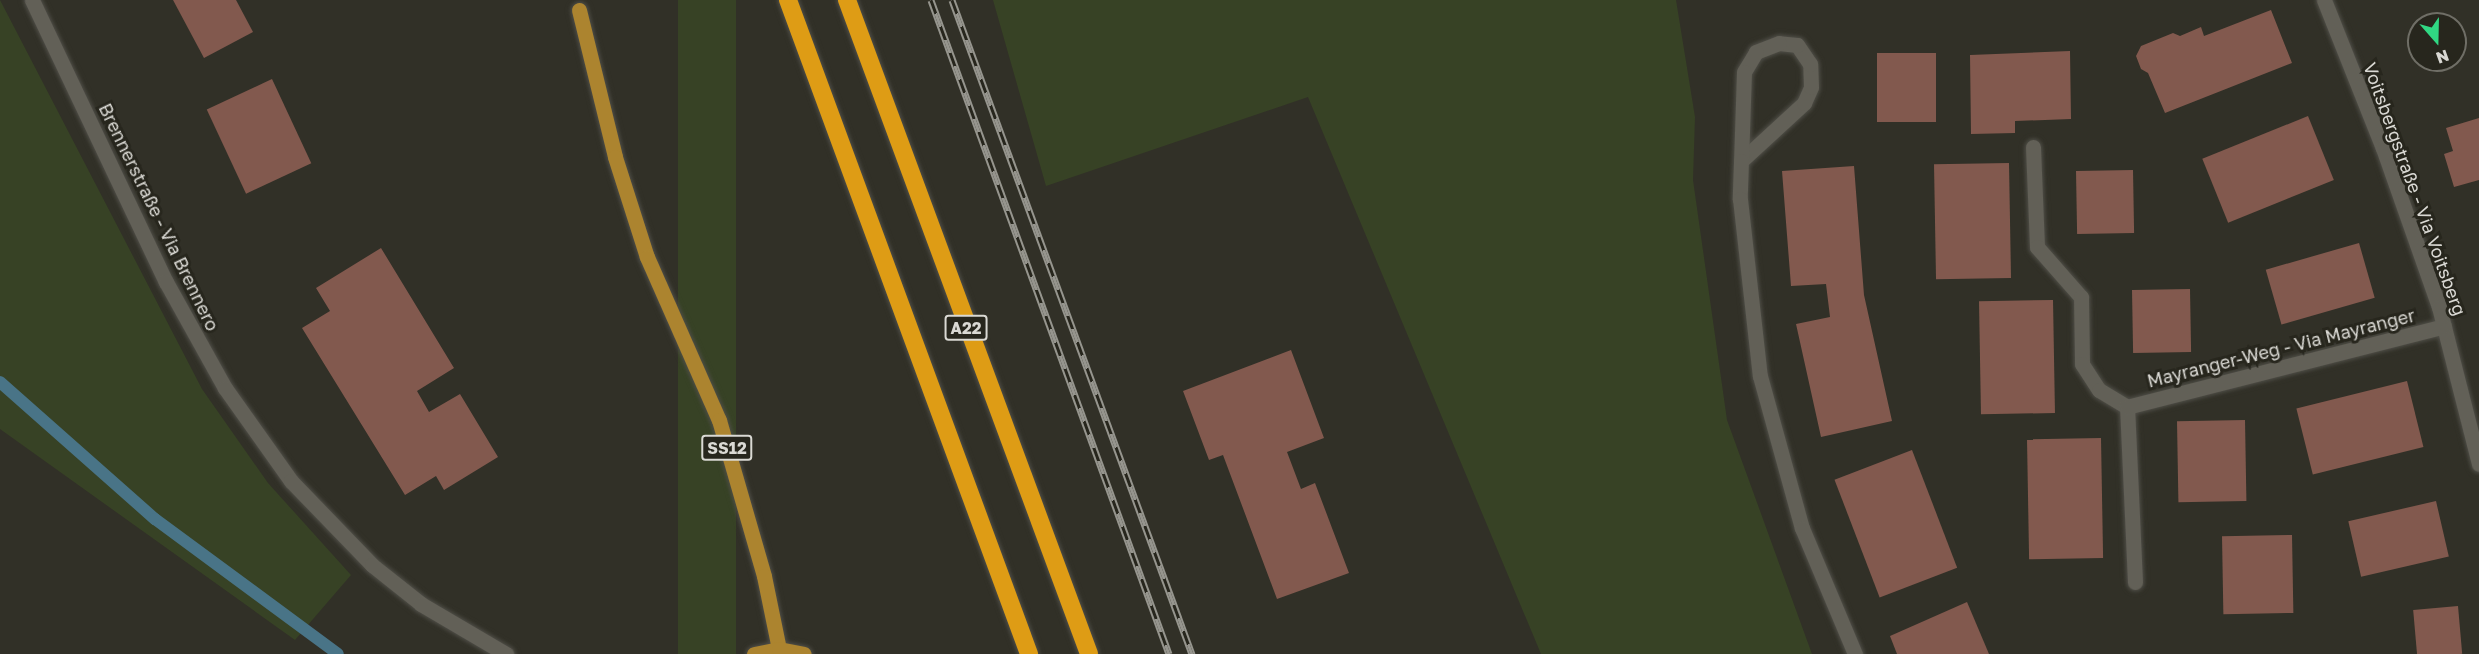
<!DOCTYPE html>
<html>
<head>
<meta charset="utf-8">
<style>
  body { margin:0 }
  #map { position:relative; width:2479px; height:654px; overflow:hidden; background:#313027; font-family:"Golos Text",sans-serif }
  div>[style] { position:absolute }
  .green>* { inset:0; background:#374225; transform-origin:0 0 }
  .stream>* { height:12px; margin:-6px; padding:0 6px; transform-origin:6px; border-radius:6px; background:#497487 }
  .building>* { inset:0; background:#82594e; transform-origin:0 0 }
  .roads { filter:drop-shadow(0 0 2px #4f4e47) drop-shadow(0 0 2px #4f4e47) }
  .minor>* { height:15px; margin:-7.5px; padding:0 7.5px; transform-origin:7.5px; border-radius:7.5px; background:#626057 }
  .secondary>* { height:15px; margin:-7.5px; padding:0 7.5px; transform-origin:7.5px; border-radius:7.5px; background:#626057 }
  .primary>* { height:15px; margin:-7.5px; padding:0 7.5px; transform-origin:7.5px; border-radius:7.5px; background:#ac842f }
  .motorway>* { height:18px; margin:-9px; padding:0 9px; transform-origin:9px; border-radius:9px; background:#de9c15 }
  .rail>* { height:7px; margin-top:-3.5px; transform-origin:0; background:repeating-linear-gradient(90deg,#27261d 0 14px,#96958e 0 28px); box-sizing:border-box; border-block:2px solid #96958e }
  span { translate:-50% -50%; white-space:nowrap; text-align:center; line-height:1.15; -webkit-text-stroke:6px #27261d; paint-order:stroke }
  .shield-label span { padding:2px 4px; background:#27261d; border:2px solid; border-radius:4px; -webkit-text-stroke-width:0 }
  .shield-label { font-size:16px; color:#dad9d4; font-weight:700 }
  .street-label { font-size:18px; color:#dad9d4 }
  .north { position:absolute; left:2407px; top:12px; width:60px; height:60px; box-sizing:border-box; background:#27261d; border:2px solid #6f6e66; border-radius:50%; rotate:160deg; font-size:16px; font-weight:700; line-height:24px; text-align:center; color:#dad9d4 }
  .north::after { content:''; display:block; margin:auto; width:21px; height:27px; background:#30d883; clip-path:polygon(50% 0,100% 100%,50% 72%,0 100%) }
</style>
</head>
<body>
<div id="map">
  <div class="green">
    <i style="clip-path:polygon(0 0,202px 389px,268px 483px,351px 575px,295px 640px,0 429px)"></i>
    <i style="left:678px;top:0;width:58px;height:697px"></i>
    <i style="clip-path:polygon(993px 0,1676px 0,1695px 117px,1693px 180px,1727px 420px,1812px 654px,1541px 654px,1308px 97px,1046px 186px)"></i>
  </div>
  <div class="stream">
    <i style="left:0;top:382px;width:207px;rotate:41.5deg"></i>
    <i style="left:155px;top:519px;width:227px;rotate:36.4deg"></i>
  </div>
  <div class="building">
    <i style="clip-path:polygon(173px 0,236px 0,253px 32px,204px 58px)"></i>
    <i style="clip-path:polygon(2271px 10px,2292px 63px,2165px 113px,2148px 73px,2141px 69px,2136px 56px,2141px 46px,2173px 33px,2180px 36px,2201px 27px,2204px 36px)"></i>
    <i style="clip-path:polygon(2070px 51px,2071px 119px,2015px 121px,2015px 133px,1971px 134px,1970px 55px)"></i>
    <i style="left:1877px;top:53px;width:59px;height:69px"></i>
    <i style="left:272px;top:79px;width:93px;height:72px;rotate:65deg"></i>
    <i style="left:2308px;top:116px;width:69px;height:114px;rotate:68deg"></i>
    <i style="clip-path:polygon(2479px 118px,2479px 180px,2454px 187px,2444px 154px,2453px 151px,2446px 128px)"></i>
    <i style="left:2009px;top:163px;width:115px;height:75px;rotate:89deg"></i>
    <i style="clip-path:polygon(1854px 166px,1864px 295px,1892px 421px,1821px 437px,1796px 324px,1830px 317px,1826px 284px,1791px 286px,1782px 171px)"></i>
    <i style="left:2133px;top:170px;width:63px;height:57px;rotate:89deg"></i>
    <i style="left:2359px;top:243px;width:57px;height:97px;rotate:74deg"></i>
    <i style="clip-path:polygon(381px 248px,454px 368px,417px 391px,429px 412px,460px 394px,498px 457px,444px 490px,436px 476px,405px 495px,302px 328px,330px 311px,316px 288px)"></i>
    <i style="left:2190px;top:289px;width:63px;height:58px;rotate:89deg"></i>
    <i style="left:2053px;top:300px;width:113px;height:74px;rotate:89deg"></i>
    <i style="clip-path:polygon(1291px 350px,1324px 438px,1287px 452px,1301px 489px,1315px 483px,1349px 573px,1277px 599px,1223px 455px,1209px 460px,1183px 391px)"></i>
    <i style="left:2407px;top:381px;width:68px;height:114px;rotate:76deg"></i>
    <i style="left:2245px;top:420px;width:81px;height:68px;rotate:89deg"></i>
    <i style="left:2101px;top:438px;width:120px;height:74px;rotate:89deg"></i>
    <i style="left:1912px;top:450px;width:126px;height:83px;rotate:69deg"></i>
    <i style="left:2436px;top:501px;width:57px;height:90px;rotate:77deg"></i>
    <i style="left:2292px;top:535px;width:78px;height:70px;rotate:89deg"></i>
    <i style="clip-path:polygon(1967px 602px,1989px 654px,1897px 654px,1890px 636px)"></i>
    <i style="left:2458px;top:606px;width:48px;height:45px;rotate:85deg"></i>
  </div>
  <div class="roads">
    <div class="minor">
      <i style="left:2324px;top:0;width:159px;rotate:68.3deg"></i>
      <i style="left:2383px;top:148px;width:169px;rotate:70.6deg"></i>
      <i style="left:2439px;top:307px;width:162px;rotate:75.7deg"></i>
      <i style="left:2033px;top:147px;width:100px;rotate:87.7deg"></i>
      <i style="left:2037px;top:247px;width:67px;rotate:48.7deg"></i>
      <i style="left:2081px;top:297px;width:67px;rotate:89.1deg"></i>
      <i style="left:2082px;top:364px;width:31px;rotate:57deg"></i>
      <i style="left:2099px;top:390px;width:33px;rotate:31deg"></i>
      <i style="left:1741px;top:161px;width:86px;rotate:-42.6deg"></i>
      <i style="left:1804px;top:103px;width:17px;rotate:-66deg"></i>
      <i style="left:1811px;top:87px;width:23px;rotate:-92deg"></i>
      <i style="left:1810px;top:64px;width:23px;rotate:-124deg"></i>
      <i style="left:1797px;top:45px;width:18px;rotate:-174deg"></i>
      <i style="left:1779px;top:43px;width:25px;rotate:159deg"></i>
      <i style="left:1756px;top:52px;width:23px;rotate:121deg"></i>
      <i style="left:1744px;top:72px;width:89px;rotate:91.9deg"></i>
      <i style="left:1741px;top:161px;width:38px;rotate:92deg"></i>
      <i style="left:1740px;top:199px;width:178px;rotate:83.6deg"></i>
      <i style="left:1760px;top:376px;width:158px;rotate:74.6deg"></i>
      <i style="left:1802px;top:528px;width:137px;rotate:67.2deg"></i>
      <i style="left:2135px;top:582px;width:175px;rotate:-92.6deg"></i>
      <i style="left:2127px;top:407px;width:327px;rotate:-14.3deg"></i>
    </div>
    <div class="secondary">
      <i style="left:32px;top:0;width:312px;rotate:64.6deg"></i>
      <i style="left:166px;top:282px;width:121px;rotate:60.9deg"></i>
      <i style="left:225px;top:388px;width:114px;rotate:54.6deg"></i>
      <i style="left:291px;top:481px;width:117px;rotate:46deg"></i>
      <i style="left:372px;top:565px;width:63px;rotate:38.5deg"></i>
      <i style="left:421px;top:604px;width:99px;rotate:30.5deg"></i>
    </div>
    <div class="primary">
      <i style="left:579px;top:10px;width:151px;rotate:76.2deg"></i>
      <i style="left:615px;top:157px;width:105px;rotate:72.3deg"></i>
      <i style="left:647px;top:257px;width:178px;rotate:66.2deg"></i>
      <i style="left:719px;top:420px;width:162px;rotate:73.9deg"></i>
      <i style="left:764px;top:576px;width:75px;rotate:78.4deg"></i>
      <i style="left:754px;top:654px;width:25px;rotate:-11deg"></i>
      <i style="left:779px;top:649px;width:25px;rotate:11deg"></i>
    </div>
    <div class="motorway">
      <i style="left:788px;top:0;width:697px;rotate:69.77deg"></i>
      <i style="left:847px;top:0;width:697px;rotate:69.69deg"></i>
    </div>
  </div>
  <div class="rail">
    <i style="left:931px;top:0;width:696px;rotate:70deg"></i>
    <i style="left:952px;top:0;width:697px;rotate:69.85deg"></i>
  </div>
  <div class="shield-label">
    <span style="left:966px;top:328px">A22</span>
    <span style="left:727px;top:448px">SS12</span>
  </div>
  <div class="street-label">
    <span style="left:2415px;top:189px;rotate:70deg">Voitsbergstraße - Via Voitsberg</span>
    <span style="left:159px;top:217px;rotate:64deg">Brennerstraße - Via Brennero</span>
    <span style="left:2281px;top:348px;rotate:-14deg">Mayranger-Weg - Via Mayranger</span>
  </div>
  <div class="north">N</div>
</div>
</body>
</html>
